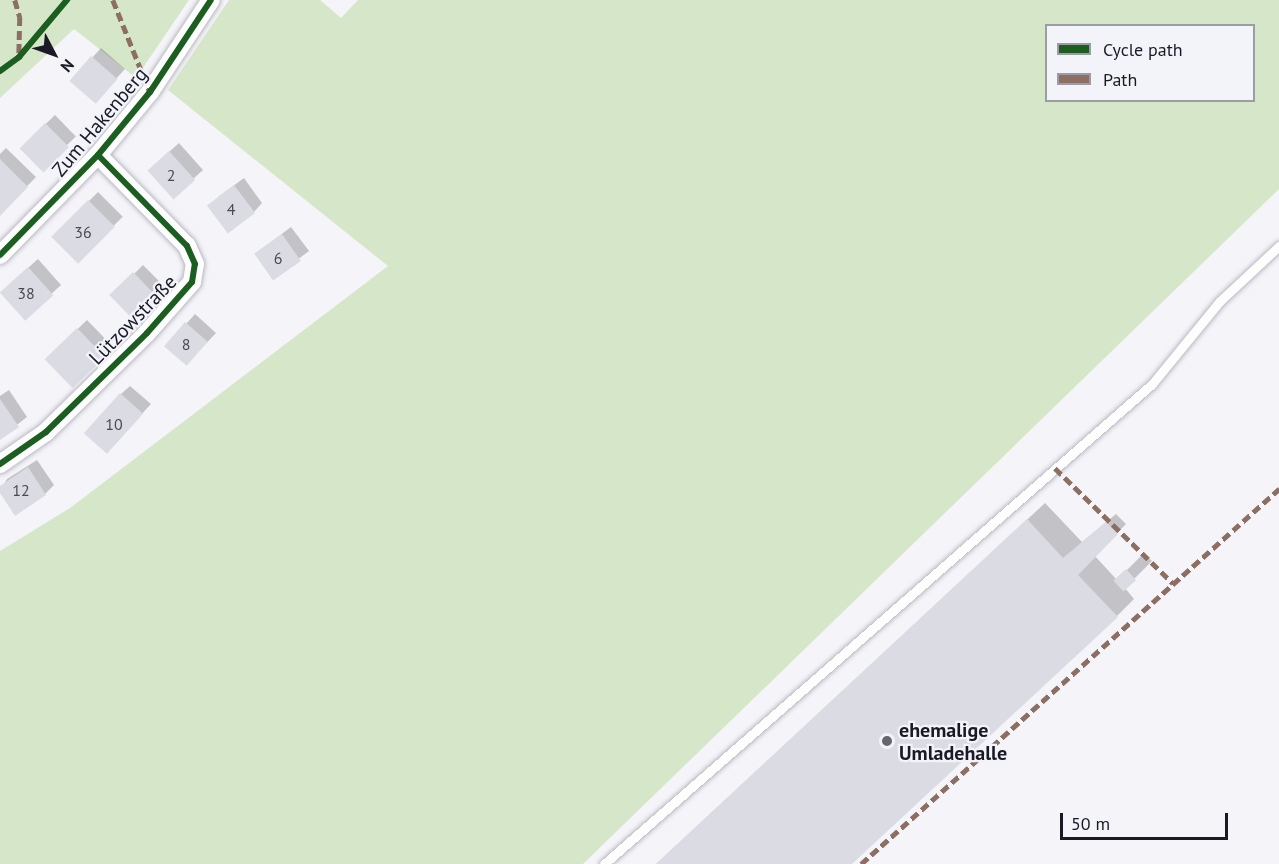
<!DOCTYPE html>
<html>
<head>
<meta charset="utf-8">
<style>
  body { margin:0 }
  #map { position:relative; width:1279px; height:864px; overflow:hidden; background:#f4f4f9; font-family:"PT Sans",sans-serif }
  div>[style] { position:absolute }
  .green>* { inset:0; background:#d6e7c9 }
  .shadow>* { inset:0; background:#0003; transform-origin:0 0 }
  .building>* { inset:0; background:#dbdbe4; transform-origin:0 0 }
  .roads { filter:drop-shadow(0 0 2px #b9b9c1) drop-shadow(0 0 2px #b9b9c1) }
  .lane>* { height:9px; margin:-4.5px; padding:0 4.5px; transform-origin:4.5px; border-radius:4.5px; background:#fdfdfe }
  .street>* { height:18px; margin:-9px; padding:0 9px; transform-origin:9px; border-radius:9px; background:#fdfdfe }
  .quiet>* { height:4.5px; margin-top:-2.25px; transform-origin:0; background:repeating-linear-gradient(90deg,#8d6e63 0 9px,transparent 0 13.5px) }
  .cycleway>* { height:6px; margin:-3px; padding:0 3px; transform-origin:3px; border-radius:3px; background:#1b5e20 }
  .dots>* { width:16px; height:16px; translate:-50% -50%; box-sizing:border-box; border:3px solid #f3f3fa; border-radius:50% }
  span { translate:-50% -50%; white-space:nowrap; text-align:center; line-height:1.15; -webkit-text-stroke:4.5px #f3f3fa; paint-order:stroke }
  .number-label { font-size:16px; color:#4a4a56 }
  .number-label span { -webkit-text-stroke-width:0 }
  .street-label { font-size:20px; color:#1a1a26 }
  .poi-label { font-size:20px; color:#1a1a26; font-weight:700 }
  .left { translate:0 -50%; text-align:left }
  .legend { position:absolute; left:1045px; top:24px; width:210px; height:78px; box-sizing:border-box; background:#f3f3fa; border:2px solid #9c9ca5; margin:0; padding:8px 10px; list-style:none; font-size:18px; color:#1a1a26 }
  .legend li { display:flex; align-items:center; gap:12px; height:30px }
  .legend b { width:30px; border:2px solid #9c9ca5 }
  .north { position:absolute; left:24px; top:24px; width:60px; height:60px; -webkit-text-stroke:4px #f3f3fa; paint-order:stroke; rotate:131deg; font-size:16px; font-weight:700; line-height:24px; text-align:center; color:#1a1a26 }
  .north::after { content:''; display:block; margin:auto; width:21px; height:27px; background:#1a1a26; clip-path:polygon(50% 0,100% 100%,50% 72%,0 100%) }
  .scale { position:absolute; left:1060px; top:813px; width:168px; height:27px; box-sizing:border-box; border:3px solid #1a1a26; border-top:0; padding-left:8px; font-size:18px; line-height:21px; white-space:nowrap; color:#1a1a26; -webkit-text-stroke:4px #f3f3fa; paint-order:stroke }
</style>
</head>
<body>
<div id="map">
  <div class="green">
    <i style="clip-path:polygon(0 0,189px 0,136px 78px,74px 29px,0 98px)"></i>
    <i style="clip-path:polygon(evenodd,229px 0,320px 0,341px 18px,358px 0,1279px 0,1279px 189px,583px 864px,0 864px,0 551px,70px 508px,388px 266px,168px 90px,229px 0,1046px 26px,1254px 26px,1254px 100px,1046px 100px,1046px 26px)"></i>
  </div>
  <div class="shadow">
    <i style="clip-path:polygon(101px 48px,125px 69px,103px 93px,71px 81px)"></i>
    <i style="left:55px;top:115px;width:30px;height:48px;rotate:46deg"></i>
    <i style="clip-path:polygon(179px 143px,203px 170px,173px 197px,158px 162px)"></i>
    <i style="clip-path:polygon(6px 148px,36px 177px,0 214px,0 154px)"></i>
    <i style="clip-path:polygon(244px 178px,262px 203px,254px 212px,218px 197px)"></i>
    <i style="left:98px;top:192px;width:35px;height:63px;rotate:45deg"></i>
    <i style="left:291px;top:227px;width:30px;height:43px;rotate:53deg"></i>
    <i style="clip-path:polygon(38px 259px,61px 285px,24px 319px,10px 284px)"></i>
    <i style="left:143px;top:265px;width:31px;height:43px;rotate:45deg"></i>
    <i style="clip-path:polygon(195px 314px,216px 333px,195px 355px,166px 346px)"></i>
    <i style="left:87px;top:320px;width:37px;height:56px;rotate:46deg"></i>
    <i style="clip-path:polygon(130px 386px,151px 404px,115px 443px,121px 394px)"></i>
    <i style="clip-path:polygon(9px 390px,27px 417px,0 438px,0 396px)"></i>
    <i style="clip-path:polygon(37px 460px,54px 485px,45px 494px,0 491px,7px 479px)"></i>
    <i style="clip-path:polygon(1045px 503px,1082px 542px,1116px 514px,1126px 524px,1095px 556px,1117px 580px,1144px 553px,1152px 561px,1125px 588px,1134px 599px,1117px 616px,850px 864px,656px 864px)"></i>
  </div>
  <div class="building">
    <i style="left:91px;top:56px;width:35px;height:33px;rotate:41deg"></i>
    <i style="left:45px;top:123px;width:34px;height:36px;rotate:45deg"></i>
    <i style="left:169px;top:151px;width:39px;height:29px;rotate:48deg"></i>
    <i style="clip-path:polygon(0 159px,28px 187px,0 216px)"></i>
    <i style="left:234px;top:185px;width:35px;height:34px;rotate:53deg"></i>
    <i style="left:88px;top:200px;width:38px;height:52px;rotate:45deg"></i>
    <i style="left:282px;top:234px;width:33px;height:34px;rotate:55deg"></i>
    <i style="left:28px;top:267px;width:38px;height:38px;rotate:48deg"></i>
    <i style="left:133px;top:272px;width:35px;height:33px;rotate:46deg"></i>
    <i style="left:185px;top:322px;width:30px;height:32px;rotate:41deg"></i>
    <i style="left:77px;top:328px;width:40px;height:45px;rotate:46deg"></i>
    <i style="left:120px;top:393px;width:31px;height:54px;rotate:42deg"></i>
    <i style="clip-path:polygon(0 399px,19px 427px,0 440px)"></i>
    <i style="clip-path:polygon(28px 467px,46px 495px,15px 516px,0 493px,0 486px)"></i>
    <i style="clip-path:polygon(1027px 519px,1063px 558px,1106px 522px,1118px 534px,1078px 575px,1118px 617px,852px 864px,656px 864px)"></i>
    <i style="left:1126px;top:569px;width:15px;height:17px;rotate:48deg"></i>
  </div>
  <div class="roads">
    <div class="lane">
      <i style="left:604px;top:864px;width:728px;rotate:-41.22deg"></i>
      <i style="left:1152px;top:384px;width:107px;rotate:-50.7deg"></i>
      <i style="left:1220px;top:301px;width:81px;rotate:-43deg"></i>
    </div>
    <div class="street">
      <i style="left:0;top:255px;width:140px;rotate:-45.6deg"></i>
      <i style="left:98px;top:155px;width:82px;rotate:-50.5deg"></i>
      <i style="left:150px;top:92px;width:110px;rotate:-56.5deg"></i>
      <i style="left:0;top:464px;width:56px;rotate:-34.8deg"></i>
      <i style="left:46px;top:432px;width:141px;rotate:-44.4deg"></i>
      <i style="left:147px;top:333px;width:68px;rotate:-48.6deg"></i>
      <i style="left:192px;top:282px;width:18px;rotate:-81deg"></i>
      <i style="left:195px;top:264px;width:20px;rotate:-114deg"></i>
      <i style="left:187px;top:246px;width:127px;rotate:-134.4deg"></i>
    </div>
  </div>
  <div class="quiet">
    <i style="left:15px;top:0;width:18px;rotate:74deg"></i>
    <i style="left:20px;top:17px;width:40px;rotate:91.4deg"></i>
    <i style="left:113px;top:0;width:99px;rotate:68.1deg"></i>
    <i style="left:1055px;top:468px;width:165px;rotate:44.3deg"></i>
    <i style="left:861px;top:864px;width:562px;rotate:-41.9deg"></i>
  </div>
  <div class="cycleway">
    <i style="left:0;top:71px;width:24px;rotate:-36deg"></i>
    <i style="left:19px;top:57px;width:75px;rotate:-49.9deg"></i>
    <i style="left:0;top:255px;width:140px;rotate:-45.6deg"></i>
    <i style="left:98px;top:155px;width:82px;rotate:-50.5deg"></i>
    <i style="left:150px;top:92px;width:110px;rotate:-56.5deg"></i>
    <i style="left:0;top:464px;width:56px;rotate:-34.8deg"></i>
    <i style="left:46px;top:432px;width:141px;rotate:-44.4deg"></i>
    <i style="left:147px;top:333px;width:68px;rotate:-48.6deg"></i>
    <i style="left:192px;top:282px;width:18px;rotate:-81deg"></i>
    <i style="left:195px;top:264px;width:20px;rotate:-114deg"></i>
    <i style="left:187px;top:246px;width:127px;rotate:-134.4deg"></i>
  </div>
  <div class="dots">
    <i style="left:887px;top:741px;background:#666670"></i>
  </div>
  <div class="number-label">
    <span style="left:171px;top:175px">2</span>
    <span style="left:231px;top:209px">4</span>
    <span style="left:83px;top:232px">36</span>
    <span style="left:278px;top:258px">6</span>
    <span style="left:26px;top:293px">38</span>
    <span style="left:186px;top:344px">8</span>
    <span style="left:114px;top:424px">10</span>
    <span style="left:21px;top:490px">12</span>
  </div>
  <div class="street-label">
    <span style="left:100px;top:122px;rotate:-50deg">Zum Hakenberg</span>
    <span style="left:133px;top:320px;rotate:-46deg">Lützowstraße</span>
  </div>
  <div class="poi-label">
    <span class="left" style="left:899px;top:742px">ehemalige<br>Umladehalle</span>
  </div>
  <ul class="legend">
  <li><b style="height:8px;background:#1b5e20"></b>Cycle path</li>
  <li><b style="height:8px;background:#8d6e63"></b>Path</li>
  </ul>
  <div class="north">N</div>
  <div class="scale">50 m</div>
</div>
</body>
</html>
